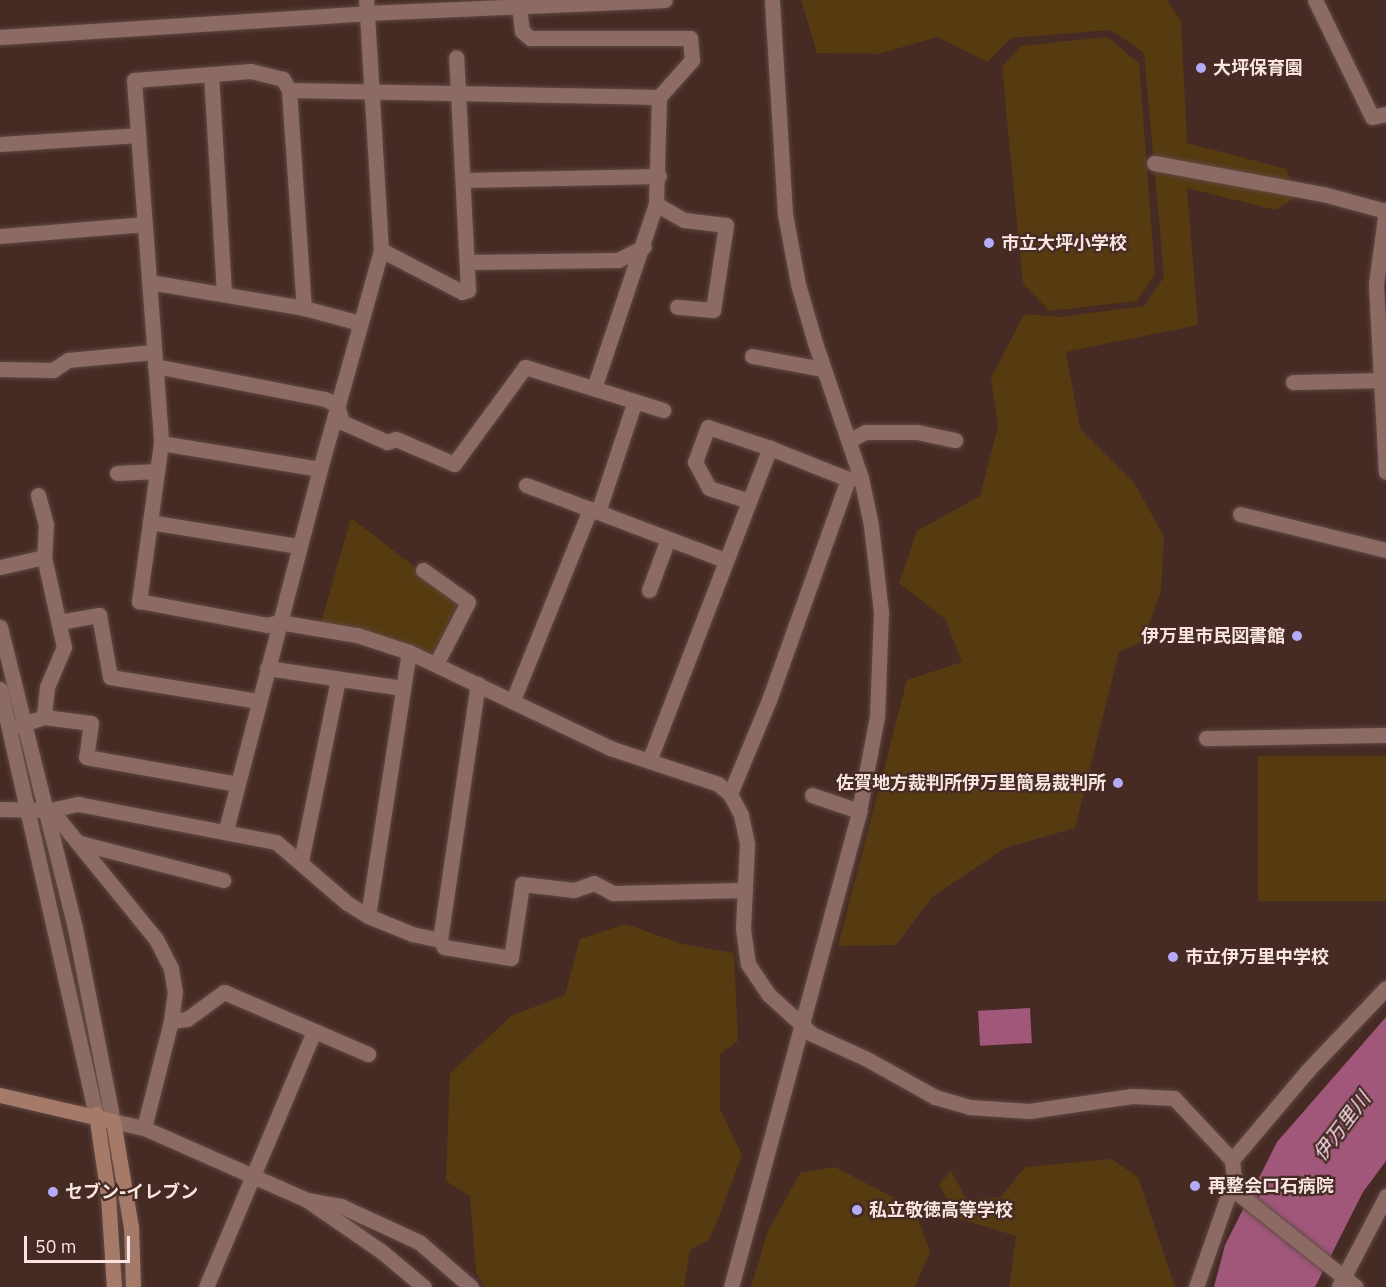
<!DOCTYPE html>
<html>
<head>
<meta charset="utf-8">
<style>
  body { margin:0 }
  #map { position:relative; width:1386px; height:1287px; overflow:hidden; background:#462a24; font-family:"IBM Plex Sans","Noto Sans JP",sans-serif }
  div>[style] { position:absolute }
  .green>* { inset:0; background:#563b11; transform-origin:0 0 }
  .water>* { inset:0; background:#a1577a; transform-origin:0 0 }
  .roads { filter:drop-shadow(0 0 2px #604944) drop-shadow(0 0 2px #604944) }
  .minor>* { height:15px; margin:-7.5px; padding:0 7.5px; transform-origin:7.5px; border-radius:7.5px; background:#8b6b63 }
  .tertiary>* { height:15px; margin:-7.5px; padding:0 7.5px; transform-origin:7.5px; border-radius:7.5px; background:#8b6b63 }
  .secondary>* { height:15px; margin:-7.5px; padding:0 7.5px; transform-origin:7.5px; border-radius:7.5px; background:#a57a68 }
  .dots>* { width:16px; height:16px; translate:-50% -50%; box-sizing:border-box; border:3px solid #462a24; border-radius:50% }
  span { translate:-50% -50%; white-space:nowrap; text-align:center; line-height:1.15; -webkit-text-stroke:4.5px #462a24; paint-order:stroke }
  .poi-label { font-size:18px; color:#f8e5e1; font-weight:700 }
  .left { translate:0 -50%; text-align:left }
  .right { translate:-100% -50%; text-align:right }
  .water-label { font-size:20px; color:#f3dde6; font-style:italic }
  .scale { position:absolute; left:24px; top:1236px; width:106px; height:27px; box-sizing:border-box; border:3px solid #f8e5e1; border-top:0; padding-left:8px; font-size:18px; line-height:21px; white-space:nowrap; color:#f8e5e1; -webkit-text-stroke:4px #462a24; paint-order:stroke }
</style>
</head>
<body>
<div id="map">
  <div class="green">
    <i style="clip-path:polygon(801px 0,1167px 0,1181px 21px,1187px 143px,1286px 169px,1296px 197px,1276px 210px,1187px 188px,1198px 325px,1066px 352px,1080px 429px,1135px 484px,1164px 537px,1161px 591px,1143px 641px,1119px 652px,1075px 828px,1005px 848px,932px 897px,896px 945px,838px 946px,907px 680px,962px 662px,945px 619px,899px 583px,917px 531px,980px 496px,998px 426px,991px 378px,1024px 314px,1059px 317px,1144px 306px,1164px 277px,1144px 53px,1111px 30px,1011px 38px,988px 62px,937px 37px,879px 54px,817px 53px)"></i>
    <i style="clip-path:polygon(1107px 37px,1139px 63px,1155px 274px,1137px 301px,1050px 311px,1023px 284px,1002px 67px,1021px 46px)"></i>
    <i style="clip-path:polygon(351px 518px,459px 601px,432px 655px,321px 623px)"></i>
    <i style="left:1386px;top:756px;width:145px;height:128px;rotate:90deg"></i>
    <i style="clip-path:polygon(626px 924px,682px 944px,734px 953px,738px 1041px,720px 1054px,720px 1109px,742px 1155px,719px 1217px,709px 1240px,690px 1250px,684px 1287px,485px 1287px,476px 1272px,470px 1196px,446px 1181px,450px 1073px,511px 1016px,565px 995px,580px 939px)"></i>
    <i style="clip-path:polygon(1111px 1159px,1138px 1177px,1175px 1287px,1009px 1287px,1016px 1236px,957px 1218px,939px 1184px,951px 1171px,967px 1200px,1001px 1197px,1025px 1167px)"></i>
    <i style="clip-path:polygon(835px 1167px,914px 1208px,930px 1252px,915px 1287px,751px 1287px,767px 1233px,800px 1173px)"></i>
  </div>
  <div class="water">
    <i style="left:1030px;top:1008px;width:35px;height:52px;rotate:87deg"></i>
    <i style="clip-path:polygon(1386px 1017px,1386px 1161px,1363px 1192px,1315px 1287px,1214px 1287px,1225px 1245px,1277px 1142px)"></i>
  </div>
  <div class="roads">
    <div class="minor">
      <i style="left:1315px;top:0;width:130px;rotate:64deg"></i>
      <i style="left:1372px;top:117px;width:14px;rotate:-12deg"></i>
      <i style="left:519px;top:7px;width:24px;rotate:83deg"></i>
      <i style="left:522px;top:31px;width:11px;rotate:41deg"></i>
      <i style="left:530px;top:38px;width:160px"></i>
      <i style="left:690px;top:38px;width:22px;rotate:85deg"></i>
      <i style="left:692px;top:60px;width:50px;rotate:131.7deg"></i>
      <i style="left:211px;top:74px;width:220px;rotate:86.6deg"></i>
      <i style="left:289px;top:90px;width:219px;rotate:86.1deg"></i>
      <i style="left:659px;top:97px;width:370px;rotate:-178.9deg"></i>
      <i style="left:289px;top:90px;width:13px;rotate:-119deg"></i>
      <i style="left:283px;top:79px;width:33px;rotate:-166deg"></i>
      <i style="left:251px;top:71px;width:117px;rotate:175.6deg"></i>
      <i style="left:134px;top:80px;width:364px;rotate:85.7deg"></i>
      <i style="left:161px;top:443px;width:160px;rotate:97.9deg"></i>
      <i style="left:139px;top:601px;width:130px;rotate:10.6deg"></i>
      <i style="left:267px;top:625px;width:12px;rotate:-14deg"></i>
      <i style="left:279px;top:622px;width:79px;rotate:9.5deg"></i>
      <i style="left:357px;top:635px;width:55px;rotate:18.1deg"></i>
      <i style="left:409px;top:652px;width:223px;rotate:25.5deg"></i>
      <i style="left:610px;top:748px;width:114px;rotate:18.4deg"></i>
      <i style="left:718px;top:784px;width:16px;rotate:40deg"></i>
      <i style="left:730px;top:794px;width:24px;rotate:62deg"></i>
      <i style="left:741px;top:815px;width:30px;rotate:78deg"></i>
      <i style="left:747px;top:844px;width:85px;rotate:92.7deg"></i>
      <i style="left:743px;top:929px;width:35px;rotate:82deg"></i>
      <i style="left:748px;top:964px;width:36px;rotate:56deg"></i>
      <i style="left:768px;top:994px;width:59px;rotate:42.3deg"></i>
      <i style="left:812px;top:1034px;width:58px;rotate:24.4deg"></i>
      <i style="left:865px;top:1058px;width:80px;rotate:29.1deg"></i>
      <i style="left:935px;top:1097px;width:35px;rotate:16deg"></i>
      <i style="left:969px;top:1107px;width:60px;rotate:3.8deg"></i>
      <i style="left:1029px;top:1111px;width:104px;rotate:-8.3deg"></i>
      <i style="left:1132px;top:1096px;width:42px;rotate:2.7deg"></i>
      <i style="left:1174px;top:1098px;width:85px;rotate:46.9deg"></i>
      <i style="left:1232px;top:1160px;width:31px;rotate:84deg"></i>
      <i style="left:1235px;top:1191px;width:154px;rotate:38.4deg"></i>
      <i style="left:0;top:144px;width:138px;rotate:-3.7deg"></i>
      <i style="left:1154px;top:163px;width:172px;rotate:10.4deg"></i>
      <i style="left:1323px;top:194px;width:65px;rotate:15.1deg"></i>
      <i style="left:463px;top:180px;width:196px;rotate:-1.2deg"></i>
      <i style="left:656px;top:204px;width:32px;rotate:30deg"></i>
      <i style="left:684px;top:220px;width:42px;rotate:6.8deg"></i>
      <i style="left:726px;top:225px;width:86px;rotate:98.7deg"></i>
      <i style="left:713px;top:310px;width:36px;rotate:-175deg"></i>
      <i style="left:1386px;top:210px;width:75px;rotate:97.7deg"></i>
      <i style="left:1376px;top:284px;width:188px;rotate:87deg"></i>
      <i style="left:0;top:236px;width:145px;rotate:-4.7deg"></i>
      <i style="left:381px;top:250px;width:91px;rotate:27.4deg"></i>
      <i style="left:462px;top:292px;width:6px;rotate:-18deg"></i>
      <i style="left:468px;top:290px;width:233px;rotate:-92.9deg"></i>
      <i style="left:468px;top:262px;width:150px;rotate:-0.8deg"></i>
      <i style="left:618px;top:260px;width:29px;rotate:-27deg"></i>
      <i style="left:149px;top:282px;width:157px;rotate:9.5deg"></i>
      <i style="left:304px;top:308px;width:58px;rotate:15deg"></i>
      <i style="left:752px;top:356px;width:71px;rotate:10.5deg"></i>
      <i style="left:155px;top:366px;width:173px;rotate:11deg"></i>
      <i style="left:325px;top:399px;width:13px;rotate:27deg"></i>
      <i style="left:337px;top:405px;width:18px;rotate:74deg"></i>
      <i style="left:342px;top:422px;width:49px;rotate:24deg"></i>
      <i style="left:387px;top:442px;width:9px;rotate:-18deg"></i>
      <i style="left:396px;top:439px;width:63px;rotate:23.3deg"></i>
      <i style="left:454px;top:464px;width:120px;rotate:-53.8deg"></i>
      <i style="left:525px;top:367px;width:145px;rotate:17.3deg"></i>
      <i style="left:0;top:369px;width:53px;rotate:1.1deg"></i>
      <i style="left:53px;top:370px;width:18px;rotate:-34deg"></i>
      <i style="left:68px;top:360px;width:86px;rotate:-5.3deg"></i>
      <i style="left:1293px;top:382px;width:85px;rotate:-1.3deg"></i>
      <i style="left:594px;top:388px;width:194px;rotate:-71.4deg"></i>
      <i style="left:656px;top:204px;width:107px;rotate:-88.4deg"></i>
      <i style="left:850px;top:440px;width:17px;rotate:-28deg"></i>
      <i style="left:865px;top:432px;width:52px"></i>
      <i style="left:917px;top:432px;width:39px;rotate:12deg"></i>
      <i style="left:161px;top:443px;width:161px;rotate:9.3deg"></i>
      <i style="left:320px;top:469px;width:373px;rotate:104.6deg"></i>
      <i style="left:117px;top:473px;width:40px;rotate:-2.9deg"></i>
      <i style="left:526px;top:485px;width:68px;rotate:20.6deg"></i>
      <i style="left:38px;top:495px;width:30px;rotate:75deg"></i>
      <i style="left:46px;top:524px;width:33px;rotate:93deg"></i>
      <i style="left:749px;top:501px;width:42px;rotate:-162deg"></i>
      <i style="left:709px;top:488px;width:30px;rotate:-118deg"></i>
      <i style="left:695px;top:462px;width:37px;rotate:-70deg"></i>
      <i style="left:708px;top:427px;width:65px;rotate:18.7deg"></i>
      <i style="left:598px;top:512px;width:117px;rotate:-71.6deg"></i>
      <i style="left:1240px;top:514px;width:150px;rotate:13.9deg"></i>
      <i style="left:150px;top:522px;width:151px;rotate:9.2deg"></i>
      <i style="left:0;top:567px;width:45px;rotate:-12.8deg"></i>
      <i style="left:44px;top:557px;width:92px;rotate:77.5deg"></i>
      <i style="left:64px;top:647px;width:43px;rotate:113deg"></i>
      <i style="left:47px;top:687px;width:30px;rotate:96deg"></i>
      <i style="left:423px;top:570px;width:55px;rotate:35.4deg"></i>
      <i style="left:468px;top:602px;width:70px;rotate:117.3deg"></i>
      <i style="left:649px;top:590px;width:54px;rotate:-69.6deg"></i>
      <i style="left:59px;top:622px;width:41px;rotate:-9.9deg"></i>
      <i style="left:99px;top:615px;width:63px;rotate:79.9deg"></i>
      <i style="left:110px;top:677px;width:151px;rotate:9.2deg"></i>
      <i style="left:267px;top:668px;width:137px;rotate:8.4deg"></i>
      <i style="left:513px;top:700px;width:206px;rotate:-68deg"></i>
      <i style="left:590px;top:509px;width:144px;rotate:20.7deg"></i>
      <i style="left:12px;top:727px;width:34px;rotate:-17deg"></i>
      <i style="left:44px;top:717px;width:47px;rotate:7.3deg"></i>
      <i style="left:91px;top:723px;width:34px;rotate:98deg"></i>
      <i style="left:86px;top:757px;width:154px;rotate:10.1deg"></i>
      <i style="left:1206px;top:738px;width:180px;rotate:-1deg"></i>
      <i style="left:649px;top:761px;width:336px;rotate:-68.9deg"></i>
      <i style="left:770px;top:448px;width:84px;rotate:21.7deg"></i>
      <i style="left:730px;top:794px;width:102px;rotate:-67.5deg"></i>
      <i style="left:769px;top:700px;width:235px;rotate:-70.3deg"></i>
      <i style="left:848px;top:479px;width:9px;rotate:-6deg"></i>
      <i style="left:812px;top:795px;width:50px;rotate:18.8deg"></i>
      <i style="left:0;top:809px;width:51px;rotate:1.1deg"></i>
      <i style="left:51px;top:810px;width:28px;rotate:-13deg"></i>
      <i style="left:78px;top:804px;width:202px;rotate:10.9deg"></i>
      <i style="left:276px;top:842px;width:94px;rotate:40.7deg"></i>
      <i style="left:347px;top:903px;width:25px;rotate:32deg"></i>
      <i style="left:368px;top:916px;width:48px;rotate:22.2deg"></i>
      <i style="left:412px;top:934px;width:29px;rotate:12deg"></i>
      <i style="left:440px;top:940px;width:8px;rotate:60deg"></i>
      <i style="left:444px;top:947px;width:68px;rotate:9.3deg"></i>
      <i style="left:511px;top:958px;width:75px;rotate:-81.5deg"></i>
      <i style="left:522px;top:884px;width:52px;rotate:6.6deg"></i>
      <i style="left:574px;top:890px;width:21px;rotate:-19deg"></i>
      <i style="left:594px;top:883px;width:21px;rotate:28deg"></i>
      <i style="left:613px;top:893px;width:132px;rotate:-1.3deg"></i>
      <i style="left:51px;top:810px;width:166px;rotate:50.9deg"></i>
      <i style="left:156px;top:939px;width:33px;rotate:63deg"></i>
      <i style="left:171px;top:968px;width:24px;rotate:81deg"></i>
      <i style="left:175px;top:992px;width:29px;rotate:98deg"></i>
      <i style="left:171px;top:1021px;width:110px;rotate:104.2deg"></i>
      <i style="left:80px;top:843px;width:148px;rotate:14.5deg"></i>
      <i style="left:301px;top:861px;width:186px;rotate:-78.5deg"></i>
      <i style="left:368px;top:916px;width:267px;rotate:-81.2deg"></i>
      <i style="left:440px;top:940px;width:259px;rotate:-81.6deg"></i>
      <i style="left:171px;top:1021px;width:16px;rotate:-7deg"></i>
      <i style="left:187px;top:1019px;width:46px;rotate:-36.1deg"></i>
      <i style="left:224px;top:992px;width:157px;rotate:23.3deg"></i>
      <i style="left:1232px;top:1160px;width:118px;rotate:-49.8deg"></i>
      <i style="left:1308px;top:1070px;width:113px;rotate:-46.4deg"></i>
      <i style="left:307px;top:1200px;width:35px;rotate:10deg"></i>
      <i style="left:341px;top:1206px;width:86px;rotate:24.8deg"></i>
      <i style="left:419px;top:1242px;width:69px;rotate:40.9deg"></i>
      <i style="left:1339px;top:1286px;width:102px;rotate:-62.4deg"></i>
      <i style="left:206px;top:1287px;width:278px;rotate:-67.1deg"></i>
      <i style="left:1196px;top:1287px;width:109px;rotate:-70.7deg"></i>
    </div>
    <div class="tertiary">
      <i style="left:0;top:37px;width:368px;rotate:-3.7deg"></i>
      <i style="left:367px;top:13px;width:298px;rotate:-2.5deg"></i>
      <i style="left:320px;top:469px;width:227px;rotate:-74.4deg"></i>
      <i style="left:381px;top:250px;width:250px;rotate:-93.4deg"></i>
      <i style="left:0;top:627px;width:310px;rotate:76deg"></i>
      <i style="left:75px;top:928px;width:197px;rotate:78.9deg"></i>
      <i style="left:113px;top:1121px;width:32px;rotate:13deg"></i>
      <i style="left:144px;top:1128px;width:178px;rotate:23.8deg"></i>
      <i style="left:307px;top:1200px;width:90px;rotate:34.6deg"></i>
      <i style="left:381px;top:1251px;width:56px;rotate:39.9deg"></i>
      <i style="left:0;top:689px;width:436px;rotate:77.3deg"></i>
      <i style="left:731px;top:1287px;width:493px;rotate:-74.9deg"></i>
      <i style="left:859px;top:811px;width:96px;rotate:-79.2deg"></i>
      <i style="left:877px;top:717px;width:105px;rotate:-87.8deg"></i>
      <i style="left:881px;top:612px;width:88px;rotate:-96.6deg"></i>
      <i style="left:871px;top:525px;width:48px;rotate:-102deg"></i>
      <i style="left:861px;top:478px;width:143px;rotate:-108.8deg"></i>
      <i style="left:815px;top:343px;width:61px;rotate:-106.1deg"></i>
      <i style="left:798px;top:284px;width:71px;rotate:-100.5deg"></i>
      <i style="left:785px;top:214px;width:214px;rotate:-93.5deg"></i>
    </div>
    <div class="secondary">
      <i style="left:0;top:1095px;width:116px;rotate:13deg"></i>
      <i style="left:113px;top:1121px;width:108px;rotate:80.4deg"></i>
      <i style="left:131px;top:1227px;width:60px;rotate:88.1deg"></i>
      <i style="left:96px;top:1114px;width:82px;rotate:81.6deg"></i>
      <i style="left:108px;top:1195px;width:92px;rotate:86.3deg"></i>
    </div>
  </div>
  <div class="dots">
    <i style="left:1201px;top:68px;background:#b5acf8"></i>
    <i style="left:989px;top:243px;background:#b5acf8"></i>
    <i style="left:1297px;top:636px;background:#b5acf8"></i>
    <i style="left:1118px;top:783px;background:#b5acf8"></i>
    <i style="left:1173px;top:957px;background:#b5acf8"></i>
    <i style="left:1195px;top:1186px;background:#b5acf8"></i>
    <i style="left:53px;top:1192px;background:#b5acf8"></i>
    <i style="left:857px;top:1210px;background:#b5acf8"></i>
  </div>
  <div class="poi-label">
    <span class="left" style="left:1213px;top:68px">大坪保育園</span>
    <span class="left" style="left:1001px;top:243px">市立大坪小学校</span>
    <span class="right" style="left:1285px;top:636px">伊万里市民図書館</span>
    <span class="right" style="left:1106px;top:783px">佐賀地方裁判所伊万里簡易裁判所</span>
    <span class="left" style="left:1185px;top:957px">市立伊万里中学校</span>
    <span class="left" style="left:1208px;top:1186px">再整会口石病院</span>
    <span class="left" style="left:65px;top:1192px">セブン-イレブン</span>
    <span class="left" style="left:869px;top:1210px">私立敬徳高等学校</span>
  </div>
  <div class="water-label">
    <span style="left:1341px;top:1126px;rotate:-53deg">伊万里川</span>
  </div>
  <div class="scale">50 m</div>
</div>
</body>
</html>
